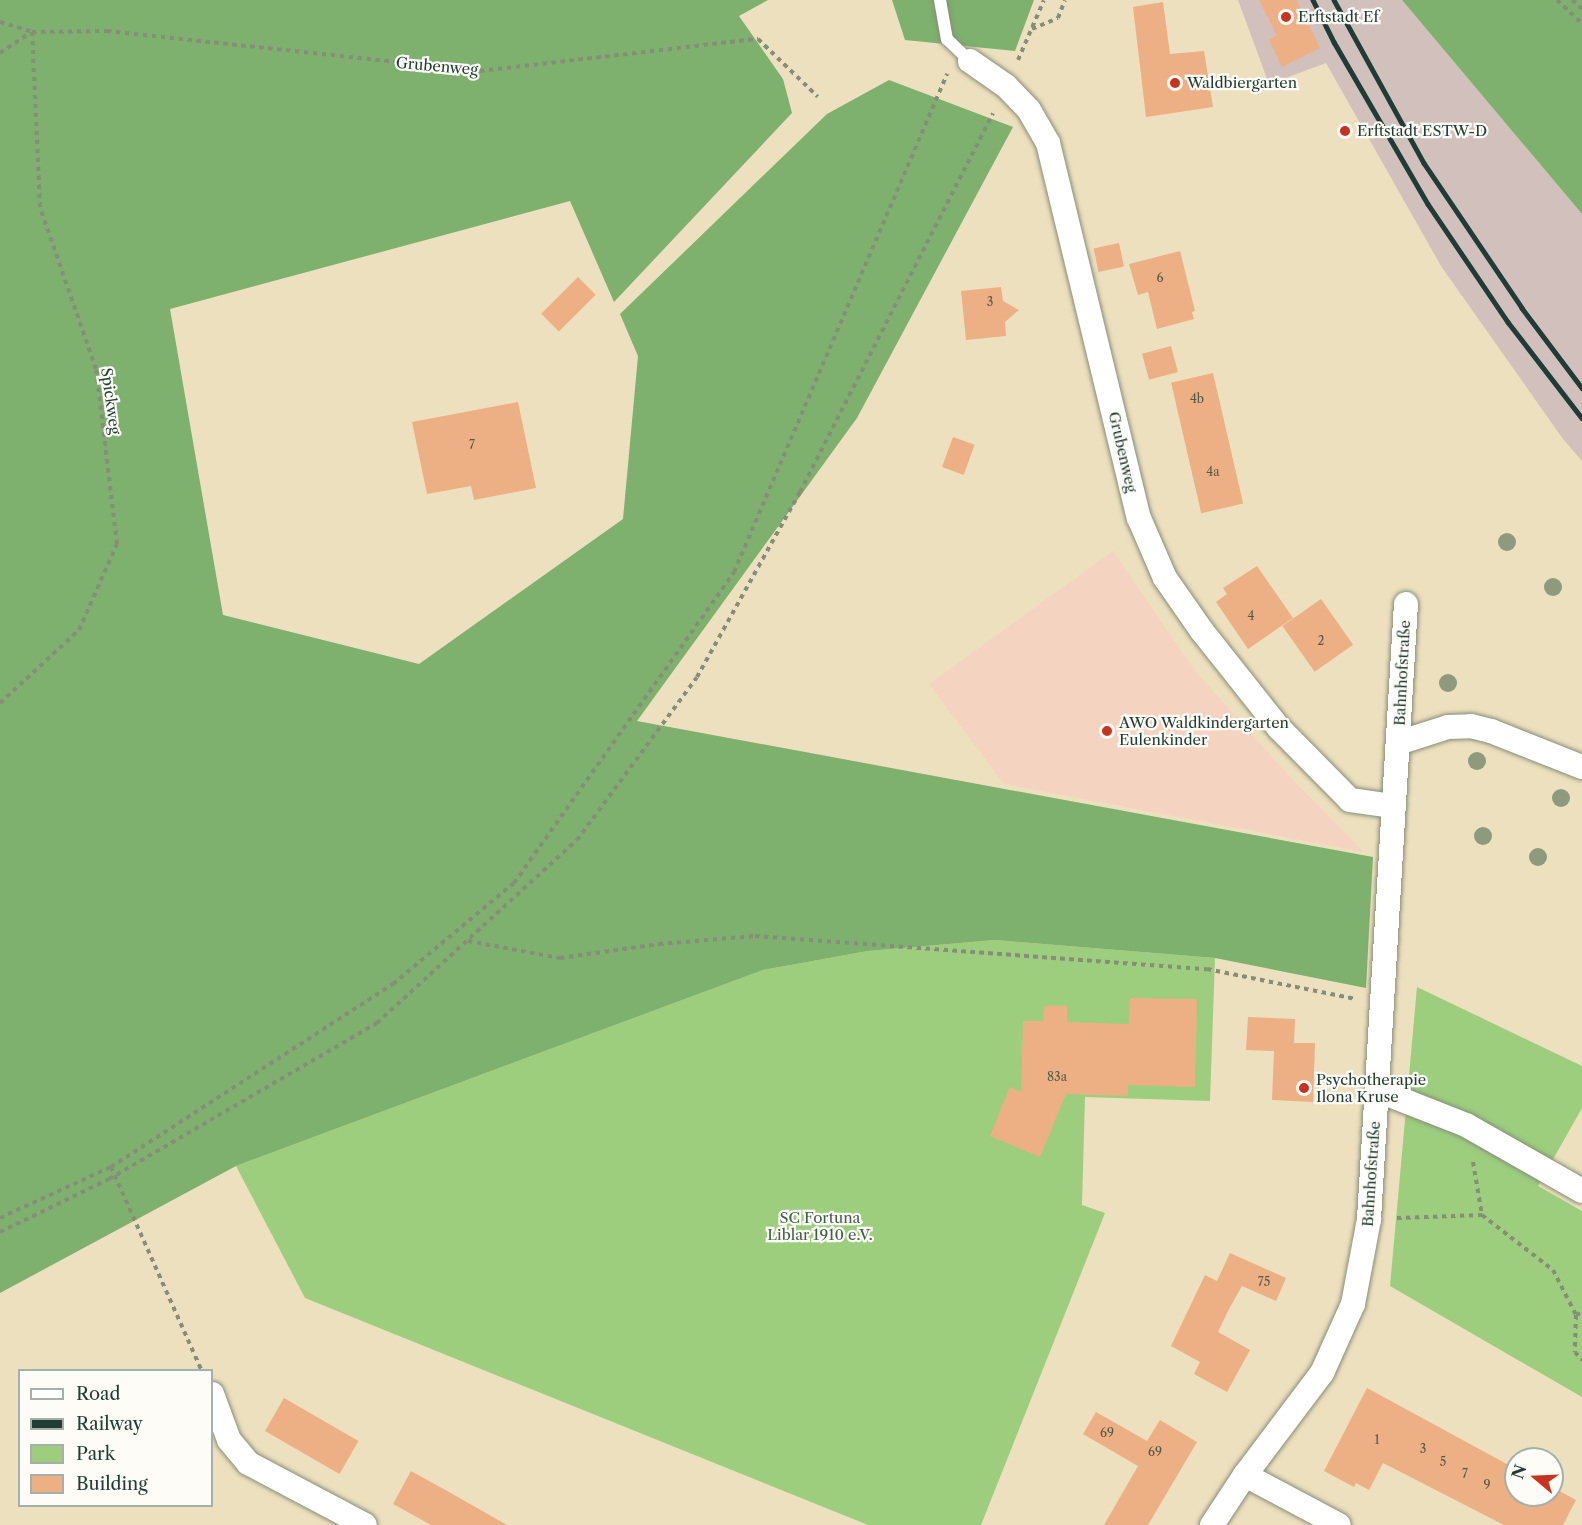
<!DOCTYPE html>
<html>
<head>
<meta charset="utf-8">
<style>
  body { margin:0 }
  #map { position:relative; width:1582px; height:1525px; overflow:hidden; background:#ede0be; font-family:"Libre Caslon Text",serif }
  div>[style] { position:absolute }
  .built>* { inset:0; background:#f5d3c1 }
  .industrial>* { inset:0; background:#d1c0bc }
  .green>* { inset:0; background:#9cce7e }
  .forest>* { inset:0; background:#7db16d }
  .building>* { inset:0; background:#edaf84; transform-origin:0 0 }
  .path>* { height:4px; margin-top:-2px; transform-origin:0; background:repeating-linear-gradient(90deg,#868e79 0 4.5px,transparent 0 9px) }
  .roads { filter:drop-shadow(0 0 2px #868e79) drop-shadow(0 0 2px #868e79) }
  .lane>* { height:12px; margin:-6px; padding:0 6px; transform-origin:6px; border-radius:6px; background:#fff }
  .street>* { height:24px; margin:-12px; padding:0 12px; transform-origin:12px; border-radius:12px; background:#fff }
  .rail>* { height:4.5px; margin:-2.25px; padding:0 2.25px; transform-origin:2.25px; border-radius:2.25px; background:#1f3d34 }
  .trees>* { width:18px; height:18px; margin:-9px; border-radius:50%; background:#8d9a7c }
  .dots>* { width:16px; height:16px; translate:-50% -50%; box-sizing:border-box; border:3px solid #fdfcf7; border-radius:50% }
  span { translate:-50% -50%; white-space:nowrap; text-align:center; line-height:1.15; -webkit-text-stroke:4.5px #fdfcf7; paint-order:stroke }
  .number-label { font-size:12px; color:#525a48 }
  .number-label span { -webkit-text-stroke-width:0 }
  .poi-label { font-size:15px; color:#1f3d34 }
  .left { translate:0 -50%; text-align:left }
  .street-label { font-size:15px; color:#1f3d34 }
  .park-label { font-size:15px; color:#3e6146 }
  .legend { position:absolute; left:18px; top:1369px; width:195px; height:138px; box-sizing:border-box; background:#fdfcf7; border:2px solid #a4b0a9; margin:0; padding:8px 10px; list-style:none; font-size:18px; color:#1f3d34 }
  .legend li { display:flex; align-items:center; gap:12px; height:30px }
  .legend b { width:30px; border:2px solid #a4b0a9 }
  .north { position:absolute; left:1504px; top:1447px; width:60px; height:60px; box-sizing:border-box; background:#fdfcf7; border:2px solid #a4b0a9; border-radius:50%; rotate:289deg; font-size:16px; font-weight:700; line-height:24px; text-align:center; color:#1f3d34 }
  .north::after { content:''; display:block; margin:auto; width:21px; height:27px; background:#c8321e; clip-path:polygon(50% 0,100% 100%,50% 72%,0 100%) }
</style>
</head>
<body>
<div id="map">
  <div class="built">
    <i style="clip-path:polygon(1113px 551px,1196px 672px,1292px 779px,1364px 852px,1004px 784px,929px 684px)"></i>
  </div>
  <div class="industrial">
    <i style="clip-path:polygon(1238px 0,1402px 0,1582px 214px,1582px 461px,1563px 439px,1441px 266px,1326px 63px,1269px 84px)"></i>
  </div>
  <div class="green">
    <i style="clip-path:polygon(995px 940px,1215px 958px,1210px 1101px,1085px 1097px,1082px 1205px,1105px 1213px,981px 1525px,868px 1525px,305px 1298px,236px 1166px,763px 970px,868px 951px)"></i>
    <i style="clip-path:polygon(1417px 987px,1582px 1066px,1582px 1108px,1538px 1186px,1582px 1211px,1582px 1397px,1390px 1286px)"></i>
  </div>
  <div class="forest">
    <i style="clip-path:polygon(0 0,768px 0,739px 16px,783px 79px,792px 113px,614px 302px,570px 201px,170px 309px,223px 615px,419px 664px,623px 519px,638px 356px,620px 314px,827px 114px,889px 80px,1013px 127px,857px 418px,637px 721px,1373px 857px,1366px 988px,1215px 958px,995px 940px,868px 951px,763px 970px,236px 1166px,0 1293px)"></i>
    <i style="clip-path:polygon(892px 0,1034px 0,1015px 51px,905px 40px)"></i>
    <i style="clip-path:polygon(1402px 0,1582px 0,1582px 214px)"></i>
  </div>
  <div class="building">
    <i style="clip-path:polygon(1259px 0,1296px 0,1320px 48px,1282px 67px,1269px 40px,1277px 35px)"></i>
    <i style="clip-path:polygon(1163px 2px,1170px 54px,1204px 51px,1213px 107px,1146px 117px,1133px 7px)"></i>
    <i style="left:1119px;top:243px;width:24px;height:26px;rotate:78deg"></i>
    <i style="clip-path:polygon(1180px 251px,1195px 311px,1192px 312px,1194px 319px,1157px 329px,1148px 292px,1138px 295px,1129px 264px)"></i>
    <i style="left:578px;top:277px;width:25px;height:52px;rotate:45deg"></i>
    <i style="clip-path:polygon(1001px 287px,1003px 301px,1019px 310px,1005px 322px,1006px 336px,966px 340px,961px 291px)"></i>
    <i style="left:1171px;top:346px;width:27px;height:30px;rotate:75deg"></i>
    <i style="left:1213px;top:373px;width:134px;height:43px;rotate:77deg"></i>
    <i style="clip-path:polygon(518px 402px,536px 488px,474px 500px,471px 486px,427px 494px,412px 422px)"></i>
    <i style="left:953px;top:437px;width:23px;height:32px;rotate:20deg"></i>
    <i style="clip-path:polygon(1257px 566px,1293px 618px,1248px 649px,1216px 602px,1227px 594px,1223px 588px)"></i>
    <i style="left:1321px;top:599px;width:56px;height:47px;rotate:55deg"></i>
    <i style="clip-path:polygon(1130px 998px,1197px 999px,1195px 1087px,1128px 1085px,1128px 1096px,1066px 1094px,1040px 1157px,990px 1136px,1010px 1087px,1021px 1092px,1023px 1021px,1043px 1021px,1044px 1006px,1067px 1006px,1067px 1022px,1129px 1024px)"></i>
    <i style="clip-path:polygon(1248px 1017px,1295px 1019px,1294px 1043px,1315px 1043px,1313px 1102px,1272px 1100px,1274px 1051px,1246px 1050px)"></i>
    <i style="clip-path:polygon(1230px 1253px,1286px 1278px,1276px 1301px,1242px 1286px,1229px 1309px,1218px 1332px,1250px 1350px,1227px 1392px,1194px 1374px,1200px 1362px,1171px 1346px,1205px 1275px,1217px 1281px)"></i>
    <i style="clip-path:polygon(1367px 1388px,1516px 1469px,1516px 1495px,1552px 1495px,1552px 1487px,1576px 1500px,1563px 1525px,1504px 1525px,1383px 1463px,1369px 1490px,1356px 1483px,1354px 1487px,1324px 1471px)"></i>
    <i style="left:284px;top:1398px;width:86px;height:38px;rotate:30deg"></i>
    <i style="clip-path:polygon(1096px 1412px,1147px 1441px,1160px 1420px,1197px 1442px,1148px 1525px,1104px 1525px,1138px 1466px,1083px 1434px)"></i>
    <i style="clip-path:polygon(411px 1471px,449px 1492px,507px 1525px,431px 1525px,413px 1515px,393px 1504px)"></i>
  </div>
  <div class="path">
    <i style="left:1557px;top:0;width:34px;rotate:43deg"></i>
    <i style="left:1572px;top:0;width:13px;rotate:42deg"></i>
    <i style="left:0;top:22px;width:34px;rotate:17deg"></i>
    <i style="left:32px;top:32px;width:75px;rotate:-0.8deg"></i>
    <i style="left:107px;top:31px;width:375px;rotate:6.1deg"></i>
    <i style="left:480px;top:71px;width:280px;rotate:-6.6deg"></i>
    <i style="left:758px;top:39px;width:83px;rotate:44deg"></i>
    <i style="left:1032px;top:29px;width:28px;rotate:-23deg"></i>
    <i style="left:1058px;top:18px;width:19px;rotate:-69deg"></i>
    <i style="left:0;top:53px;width:37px;rotate:-34deg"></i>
    <i style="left:1018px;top:60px;width:65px;rotate:-66.6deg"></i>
    <i style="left:0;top:703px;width:108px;rotate:-42.7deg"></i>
    <i style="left:79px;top:630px;width:94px;rotate:-66.2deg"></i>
    <i style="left:117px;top:544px;width:176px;rotate:-96.8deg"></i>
    <i style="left:96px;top:369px;width:171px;rotate:-109.1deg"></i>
    <i style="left:40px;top:207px;width:175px;rotate:-92.6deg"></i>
    <i style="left:468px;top:941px;width:94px;rotate:10.5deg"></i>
    <i style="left:560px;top:958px;width:100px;rotate:-8deg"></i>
    <i style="left:659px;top:944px;width:96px;rotate:-4.8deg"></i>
    <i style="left:755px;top:936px;width:453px;rotate:4.2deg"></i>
    <i style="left:1207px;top:969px;width:152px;rotate:11.4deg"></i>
    <i style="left:1473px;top:1162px;width:54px;rotate:80.4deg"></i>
    <i style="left:111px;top:1167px;width:221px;rotate:66deg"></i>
    <i style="left:0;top:1218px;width:122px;rotate:-24.7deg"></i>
    <i style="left:111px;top:1167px;width:336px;rotate:-33deg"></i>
    <i style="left:393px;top:984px;width:158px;rotate:-39.9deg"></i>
    <i style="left:514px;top:883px;width:381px;rotate:-54.7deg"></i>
    <i style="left:734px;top:572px;width:542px;rotate:-66.84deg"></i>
    <i style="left:1397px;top:1218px;width:85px;rotate:-2deg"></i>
    <i style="left:1482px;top:1215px;width:90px;rotate:37.8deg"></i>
    <i style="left:1553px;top:1270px;width:51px;rotate:62.9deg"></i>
    <i style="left:1576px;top:1315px;width:37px;rotate:92deg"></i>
    <i style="left:1575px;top:1352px;width:11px;rotate:49deg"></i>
    <i style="left:0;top:1232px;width:121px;rotate:-25.9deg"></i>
    <i style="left:109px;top:1179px;width:310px;rotate:-30.2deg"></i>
    <i style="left:377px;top:1023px;width:271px;rotate:-42.5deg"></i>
    <i style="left:577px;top:840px;width:202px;rotate:-53.6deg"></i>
    <i style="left:697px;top:677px;width:212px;rotate:-60.9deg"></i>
    <i style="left:800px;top:492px;width:425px;rotate:-63deg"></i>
    <i style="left:1576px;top:1315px;width:7px;rotate:-27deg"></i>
  </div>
  <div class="roads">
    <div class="lane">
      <i style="left:940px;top:0;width:40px;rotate:80deg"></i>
      <i style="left:947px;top:39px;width:32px;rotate:44deg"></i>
    </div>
    <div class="street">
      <i style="left:970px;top:61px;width:44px;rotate:34.8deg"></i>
      <i style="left:1006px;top:86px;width:33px;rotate:46deg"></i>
      <i style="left:1029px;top:110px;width:38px;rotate:60deg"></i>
      <i style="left:1048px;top:143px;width:386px;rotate:76.4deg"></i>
      <i style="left:1139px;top:518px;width:65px;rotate:66.6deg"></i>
      <i style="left:1165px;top:578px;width:65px;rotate:55.1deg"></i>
      <i style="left:1202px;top:631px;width:124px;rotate:51.6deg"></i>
      <i style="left:1279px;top:728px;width:101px;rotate:45.4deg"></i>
      <i style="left:1350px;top:800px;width:42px;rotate:8.1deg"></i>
      <i style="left:1398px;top:743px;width:52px;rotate:-17.7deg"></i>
      <i style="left:1448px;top:727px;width:23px;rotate:-2deg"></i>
      <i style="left:1471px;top:726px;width:21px;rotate:14deg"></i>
      <i style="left:1491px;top:731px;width:98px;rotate:21.6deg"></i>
      <i style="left:1377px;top:1090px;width:96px;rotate:21.5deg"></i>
      <i style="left:1466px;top:1125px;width:133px;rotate:29.6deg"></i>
      <i style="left:212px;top:1394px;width:49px;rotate:69.7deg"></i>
      <i style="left:229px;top:1440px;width:30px;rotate:50deg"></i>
      <i style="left:248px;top:1463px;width:132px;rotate:27.9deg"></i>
      <i style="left:1245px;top:1475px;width:106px;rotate:28deg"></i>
      <i style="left:1212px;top:1525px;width:60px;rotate:-56.6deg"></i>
      <i style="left:1245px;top:1475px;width:128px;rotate:-53deg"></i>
      <i style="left:1322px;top:1373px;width:76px;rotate:-65.8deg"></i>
      <i style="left:1353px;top:1304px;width:86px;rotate:-79.3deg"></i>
      <i style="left:1369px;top:1219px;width:616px;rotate:-86.56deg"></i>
    </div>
  </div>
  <div class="rail">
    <i style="left:1313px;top:0;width:47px;rotate:63.4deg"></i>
    <i style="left:1334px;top:42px;width:187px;rotate:59.9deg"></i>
    <i style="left:1428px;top:204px;width:143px;rotate:55.9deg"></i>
    <i style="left:1508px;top:322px;width:121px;rotate:52.4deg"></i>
    <i style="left:1334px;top:0;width:186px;rotate:61.1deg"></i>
    <i style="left:1424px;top:163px;width:175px;rotate:55.9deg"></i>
    <i style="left:1522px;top:308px;width:100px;rotate:53.1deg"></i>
  </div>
  <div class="trees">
    <i style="left:1507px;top:542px"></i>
    <i style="left:1553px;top:587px"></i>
    <i style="left:1448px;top:683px"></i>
    <i style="left:1477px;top:761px"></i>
    <i style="left:1561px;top:798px"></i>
    <i style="left:1483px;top:836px"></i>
    <i style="left:1538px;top:857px"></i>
  </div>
  <div class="dots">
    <i style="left:1286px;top:17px;background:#c8321e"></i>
    <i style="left:1175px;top:83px;background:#c8321e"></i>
    <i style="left:1345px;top:131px;background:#c8321e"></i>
    <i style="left:1107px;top:731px;background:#c8321e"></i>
    <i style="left:1304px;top:1088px;background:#c8321e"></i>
  </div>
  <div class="number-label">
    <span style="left:1160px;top:278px">6</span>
    <span style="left:990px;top:302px">3</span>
    <span style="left:1197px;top:399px">4b</span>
    <span style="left:472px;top:445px">7</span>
    <span style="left:1213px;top:472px">4a</span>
    <span style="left:1251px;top:616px">4</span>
    <span style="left:1321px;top:641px">2</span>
    <span style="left:1057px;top:1077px">83a</span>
    <span style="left:1264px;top:1282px">75</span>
    <span style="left:1107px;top:1433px">69</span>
    <span style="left:1377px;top:1440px">1</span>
    <span style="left:1423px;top:1449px">3</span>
    <span style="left:1155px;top:1452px">69</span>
    <span style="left:1443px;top:1462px">5</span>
    <span style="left:1465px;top:1474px">7</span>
    <span style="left:1487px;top:1485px">9</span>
  </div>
  <div class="poi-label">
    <span class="left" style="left:1298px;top:17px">Erftstadt Ef</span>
    <span class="left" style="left:1187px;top:83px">Waldbiergarten</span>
    <span class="left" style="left:1357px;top:131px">Erftstadt ESTW-D</span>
    <span class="left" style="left:1119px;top:731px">AWO Waldkindergarten<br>Eulenkinder</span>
    <span class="left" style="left:1316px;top:1088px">Psychotherapie<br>Ilona Kruse</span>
  </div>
  <div class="street-label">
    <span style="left:437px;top:66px;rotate:5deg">Grubenweg</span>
    <span style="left:111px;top:401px;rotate:82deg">Spickweg</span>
    <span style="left:1123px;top:452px;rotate:77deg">Grubenweg</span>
    <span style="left:1402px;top:673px;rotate:-87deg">Bahnhofstraße</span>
    <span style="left:1371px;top:1174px;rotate:-86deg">Bahnhofstraße</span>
  </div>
  <div class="park-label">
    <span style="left:820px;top:1226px">SC Fortuna<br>Liblar 1910 e.V.</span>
  </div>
  <ul class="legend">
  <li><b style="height:8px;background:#fff"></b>Road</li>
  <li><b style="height:8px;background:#1f3d34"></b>Railway</li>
  <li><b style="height:16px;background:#9cce7e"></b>Park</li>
  <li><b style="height:16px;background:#edaf84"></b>Building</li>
  </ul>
  <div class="north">N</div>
</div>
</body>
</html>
